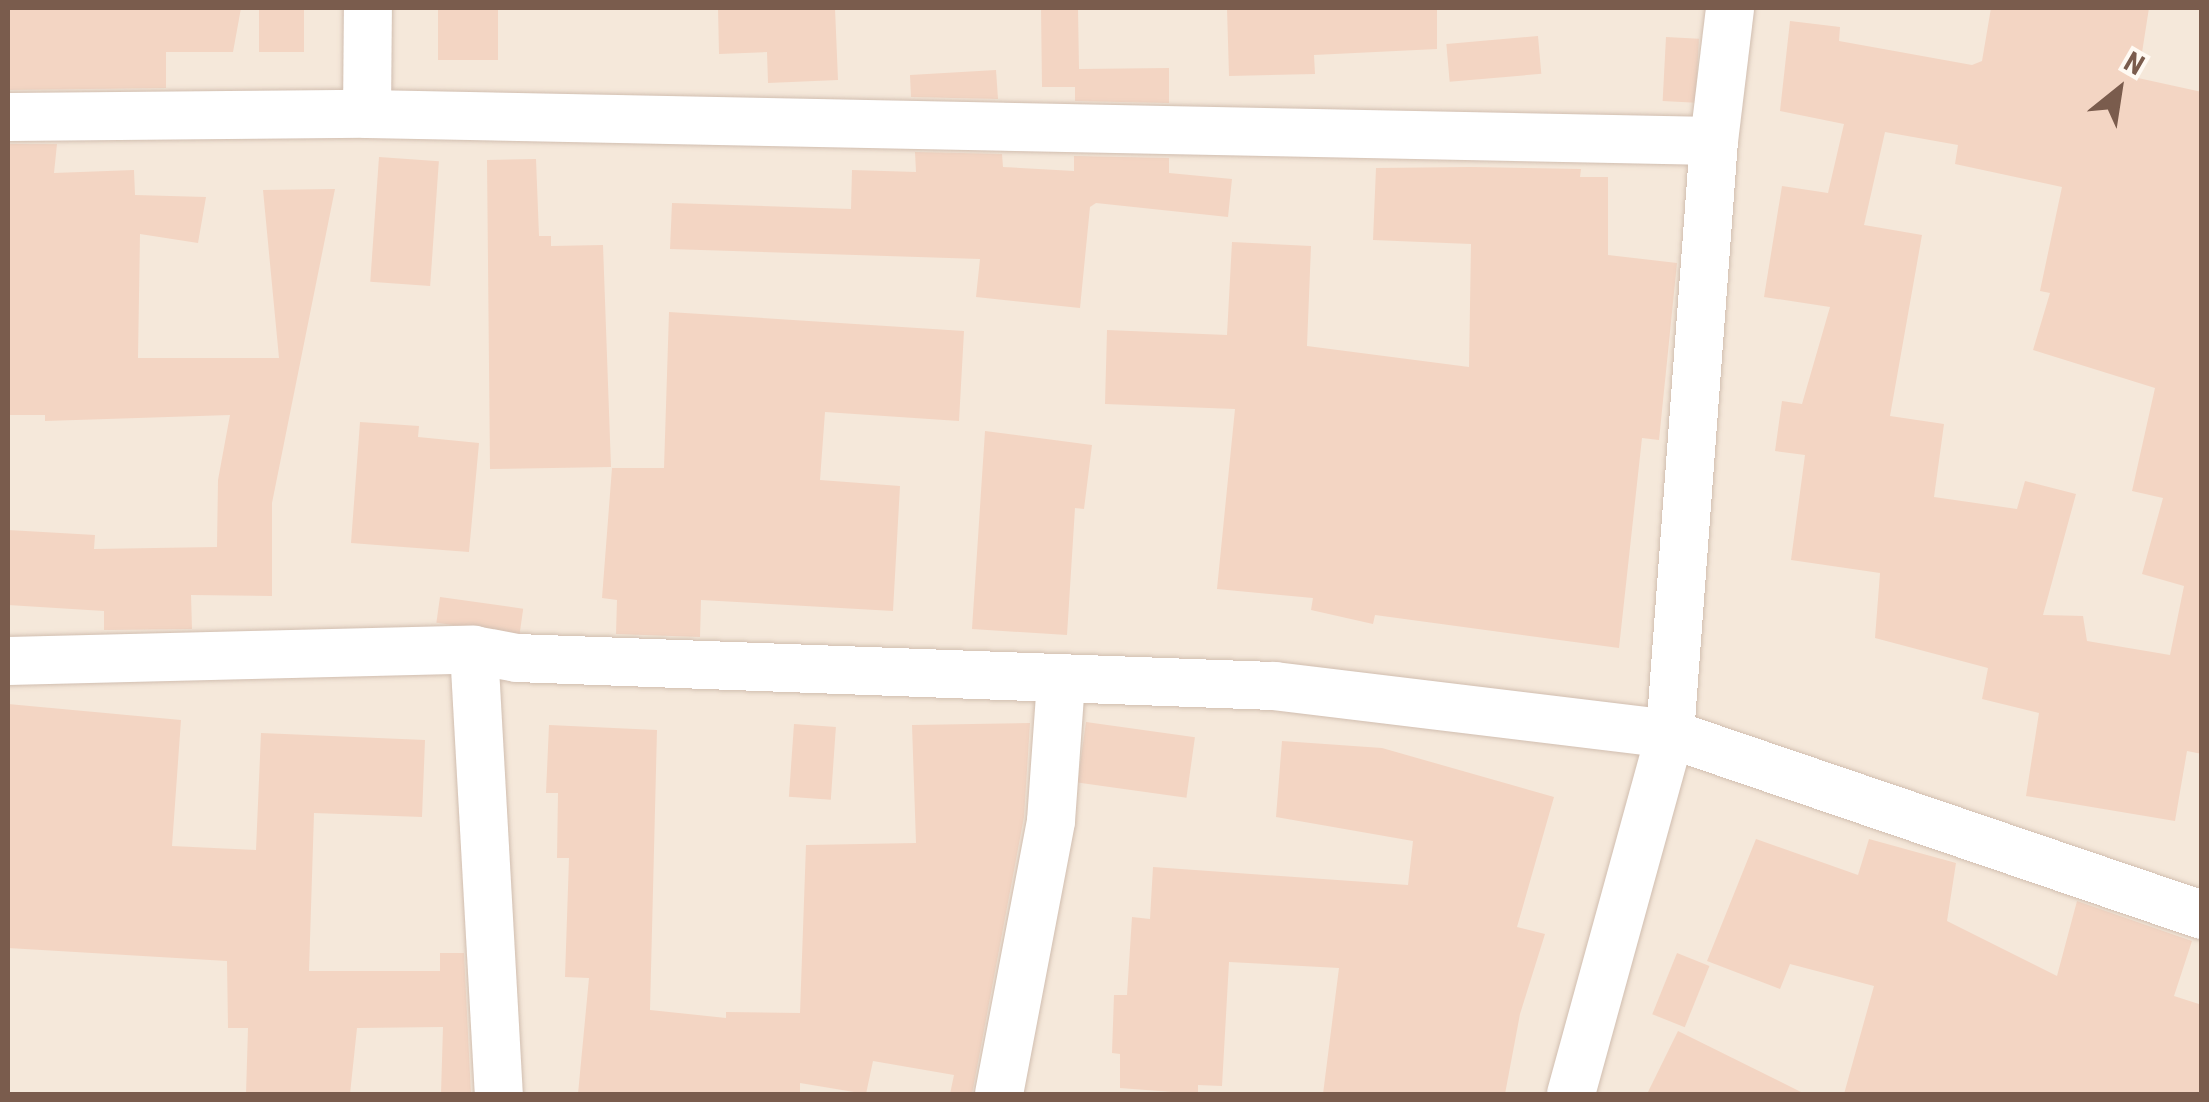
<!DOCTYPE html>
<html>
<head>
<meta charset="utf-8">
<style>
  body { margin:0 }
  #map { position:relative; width:2209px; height:1102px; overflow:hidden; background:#fdf6ec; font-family:"Roboto Condensed",sans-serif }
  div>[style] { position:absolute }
  .residential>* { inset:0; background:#f5e8da; transform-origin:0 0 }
  .building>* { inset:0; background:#f3d5c3; transform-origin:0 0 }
  .roads { filter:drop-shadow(0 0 2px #d1beb0) drop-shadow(0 0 2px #d1beb0) }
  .minor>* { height:48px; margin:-24px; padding:0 24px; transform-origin:24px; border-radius:24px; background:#fff }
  span { translate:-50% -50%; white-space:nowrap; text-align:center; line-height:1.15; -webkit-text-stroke:10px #fffaf3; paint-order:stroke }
  .frame { position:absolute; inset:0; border:10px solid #7a5c4d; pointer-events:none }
  .north { position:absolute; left:2069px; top:40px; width:100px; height:100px; -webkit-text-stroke:8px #fffaf3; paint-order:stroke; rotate:30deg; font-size:28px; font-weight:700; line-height:40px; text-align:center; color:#7a5c4d }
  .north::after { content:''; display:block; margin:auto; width:35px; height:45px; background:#7a5c4d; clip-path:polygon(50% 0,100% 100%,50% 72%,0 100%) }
</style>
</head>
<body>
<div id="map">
  <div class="residential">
    <i style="left:8px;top:8px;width:2193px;height:1086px"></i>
  </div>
  <div class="building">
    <i style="clip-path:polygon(8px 8px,241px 8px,233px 52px,166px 52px,166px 88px,8px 90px)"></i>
    <i style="left:259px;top:8px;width:45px;height:44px"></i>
    <i style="left:438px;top:8px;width:60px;height:52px"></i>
    <i style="clip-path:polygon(718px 8px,835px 8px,838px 80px,768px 83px,767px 52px,719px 54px)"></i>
    <i style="clip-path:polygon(1041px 8px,1078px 8px,1079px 69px,1169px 68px,1169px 103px,1075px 101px,1075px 87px,1042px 87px)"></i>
    <i style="clip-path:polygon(1227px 8px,1437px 8px,1437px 49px,1314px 55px,1315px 74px,1229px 76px)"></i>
    <i style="clip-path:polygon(evenodd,1991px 8px,2149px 8px,2138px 78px,2202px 92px,2202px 754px,2187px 751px,2175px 821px,2026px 796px,2039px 713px,1982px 699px,1988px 668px,1875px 638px,1880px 573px,1791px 560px,1805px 455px,1775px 451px,1782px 401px,1802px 404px,1830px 307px,1764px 297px,1782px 186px,1828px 193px,1844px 124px,1780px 111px,1790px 21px,1840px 27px,1839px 41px,1972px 65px,1982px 61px,1991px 8px,1885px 132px,1958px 145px,1955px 164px,2062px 187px,2040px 291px,2050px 293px,2033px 350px,2155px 388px,2132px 491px,2163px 498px,2142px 574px,2184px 586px,2170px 655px,2087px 641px,2083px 616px,2043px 615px,2076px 494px,2025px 481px,2017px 509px,1934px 497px,1944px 424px,1890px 416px,1922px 235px,1864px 225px,1885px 132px)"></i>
    <i style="left:1538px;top:36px;width:38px;height:92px;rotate:85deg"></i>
    <i style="left:1666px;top:37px;width:33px;height:64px;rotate:3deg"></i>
    <i style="clip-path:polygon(996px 70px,998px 99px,911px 97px,910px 75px)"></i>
    <i style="clip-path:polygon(8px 144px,57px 144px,54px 173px,134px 170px,135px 195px,206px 197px,198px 243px,140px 234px,138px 358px,279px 358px,263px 190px,335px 189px,272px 503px,272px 596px,191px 595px,192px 629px,104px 630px,104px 611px,8px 605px,8px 530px,95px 535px,94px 549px,217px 547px,218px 480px,230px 415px,45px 421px,45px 415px,8px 415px)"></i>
    <i style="clip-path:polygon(915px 152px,1002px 154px,1003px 167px,1074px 171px,1074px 156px,1169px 158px,1169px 173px,1232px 179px,1228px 217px,1096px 203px,1090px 207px,1080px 308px,976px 297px,980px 259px,670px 249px,672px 203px,851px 209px,852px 170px,916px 172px)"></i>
    <i style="left:379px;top:157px;width:60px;height:125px;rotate:4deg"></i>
    <i style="clip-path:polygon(536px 159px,539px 236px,551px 236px,551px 246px,603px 245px,611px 467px,490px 469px,487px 160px)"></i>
    <i style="clip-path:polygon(1469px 167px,1581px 169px,1580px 177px,1608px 177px,1608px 255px,1677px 263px,1659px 440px,1642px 438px,1619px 648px,1375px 615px,1373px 624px,1311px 610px,1313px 598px,1217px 589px,1235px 409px,1105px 404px,1107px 330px,1227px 335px,1232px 242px,1311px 246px,1307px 346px,1469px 367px,1471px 244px,1373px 240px,1376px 168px)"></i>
    <i style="clip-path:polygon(669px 312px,964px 331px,959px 421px,825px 412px,820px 480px,900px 486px,893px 611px,701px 600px,700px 637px,616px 634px,617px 600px,602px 598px,612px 468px,664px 468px)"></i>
    <i style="clip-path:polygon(360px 422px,419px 426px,418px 437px,479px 443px,469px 552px,351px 543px)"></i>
    <i style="clip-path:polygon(985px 431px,1092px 445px,1084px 509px,1075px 508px,1067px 635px,972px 629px)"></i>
    <i style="left:440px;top:597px;width:84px;height:26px;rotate:8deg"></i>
    <i style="clip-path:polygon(8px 704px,181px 720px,172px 846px,256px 850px,261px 733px,425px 740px,422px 817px,314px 813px,309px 971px,440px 971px,440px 953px,464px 953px,471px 1094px,441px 1094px,443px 1027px,357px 1028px,350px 1094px,246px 1094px,248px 1028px,228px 1028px,227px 961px,8px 948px)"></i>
    <i style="left:1086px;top:722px;width:110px;height:61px;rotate:8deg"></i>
    <i style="clip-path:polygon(1030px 723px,1024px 817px,972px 1094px,950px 1094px,954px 1075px,873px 1061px,866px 1094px,800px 1083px,800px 1094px,578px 1094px,589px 978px,565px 977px,569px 858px,557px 858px,558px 793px,546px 793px,549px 725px,657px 730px,650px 1010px,726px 1018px,726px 1012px,800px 1013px,806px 845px,916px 843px,912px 725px)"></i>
    <i style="left:794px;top:724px;width:42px;height:73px;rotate:4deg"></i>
    <i style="clip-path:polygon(1282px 741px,1382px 748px,1554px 797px,1517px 927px,1545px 934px,1520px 1014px,1505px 1094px,1323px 1094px,1339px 968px,1229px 962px,1222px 1086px,1198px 1085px,1198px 1094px,1120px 1088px,1120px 1054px,1112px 1053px,1114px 995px,1127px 995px,1132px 917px,1150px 919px,1153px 867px,1408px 885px,1413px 841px,1276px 817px)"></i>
    <i style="clip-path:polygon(1756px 839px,1858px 875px,1869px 839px,1956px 863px,1947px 921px,2057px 976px,2077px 901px,2192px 941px,2174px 996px,2202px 1005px,2202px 1094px,1844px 1094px,1874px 986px,1790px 964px,1780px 989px,1707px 961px)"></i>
    <i style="left:1677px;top:953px;width:35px;height:66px;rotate:22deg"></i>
    <i style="clip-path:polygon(1678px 1031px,1805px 1094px,1647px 1094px)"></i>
  </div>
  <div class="roads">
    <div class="minor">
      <i style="left:367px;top:114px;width:106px;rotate:-89.5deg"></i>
      <i style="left:8px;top:117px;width:359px;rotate:-0.5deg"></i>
      <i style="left:367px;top:114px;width:1347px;rotate:1.15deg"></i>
      <i style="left:474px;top:650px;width:445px;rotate:86.8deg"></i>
      <i style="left:8px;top:661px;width:466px;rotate:-1.4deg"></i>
      <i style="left:474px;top:650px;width:44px;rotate:10.5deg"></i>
      <i style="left:517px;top:658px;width:758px;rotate:2.12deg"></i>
      <i style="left:1274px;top:686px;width:399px;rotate:6.9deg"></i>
      <i style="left:1670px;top:734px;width:562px;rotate:18.79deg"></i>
      <i style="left:999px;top:1094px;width:278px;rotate:-79.2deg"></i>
      <i style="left:1051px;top:821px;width:141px;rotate:-85.9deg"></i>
      <i style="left:1571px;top:1094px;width:373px;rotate:-74.6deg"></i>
      <i style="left:1670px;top:734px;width:595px;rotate:-85.76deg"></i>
      <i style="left:1714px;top:141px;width:134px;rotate:-83.1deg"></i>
    </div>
  </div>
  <div class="frame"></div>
  <div class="north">N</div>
</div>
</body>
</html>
